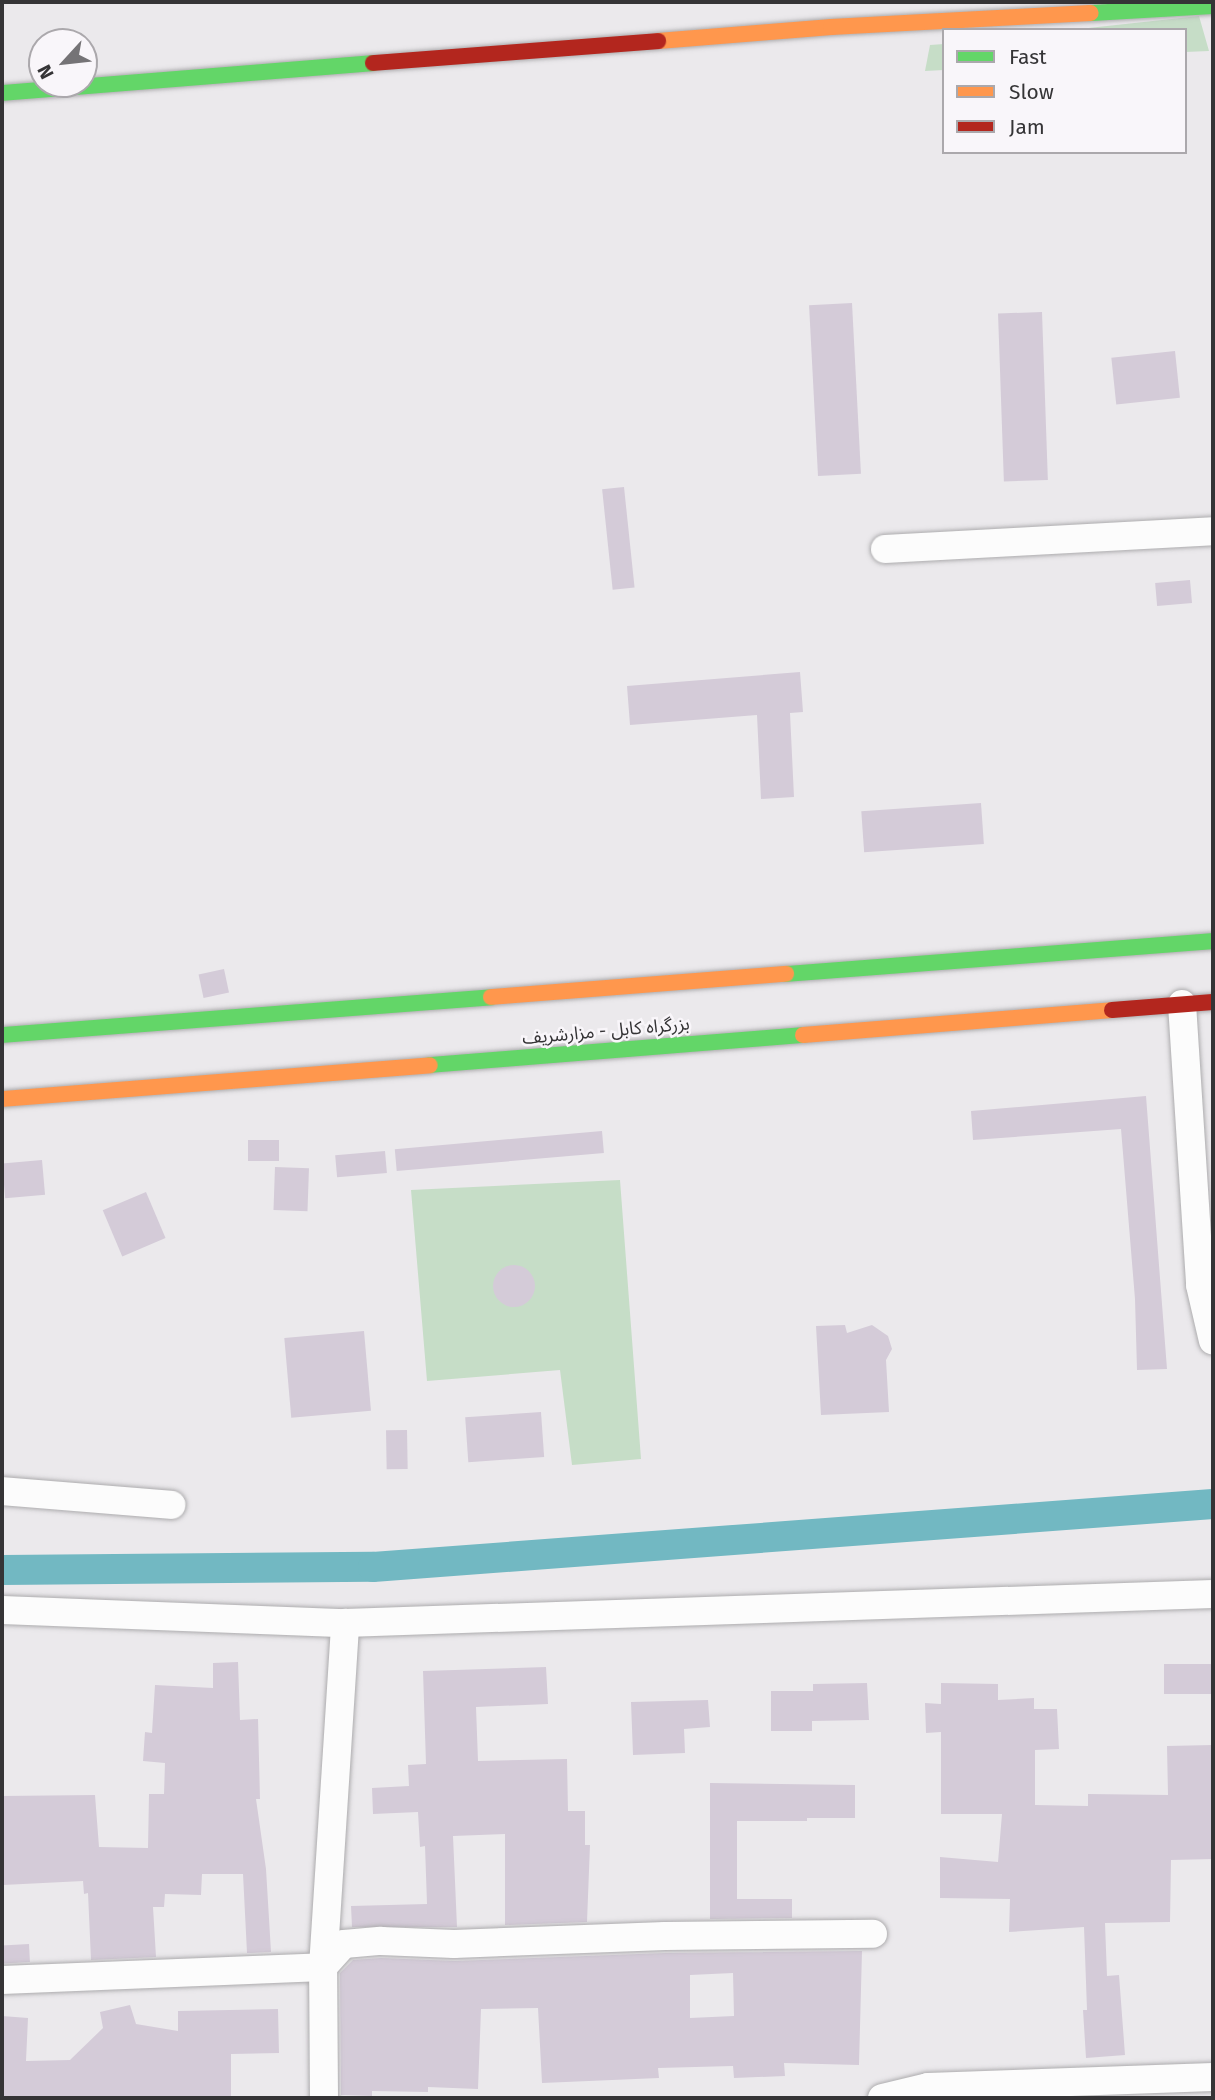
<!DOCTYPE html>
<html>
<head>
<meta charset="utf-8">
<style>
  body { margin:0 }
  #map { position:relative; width:1215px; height:2100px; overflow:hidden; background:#ebe9ec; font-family:"Fira Sans","Noto Sans Arabic",sans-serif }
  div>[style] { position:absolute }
  .green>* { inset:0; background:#c6ddc7 }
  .canal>* { height:30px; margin:-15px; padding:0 15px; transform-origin:15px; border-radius:15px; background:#72b8c2 }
  .building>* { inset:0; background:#d4cbd8; transform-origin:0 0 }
  .round { border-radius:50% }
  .roads { filter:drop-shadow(0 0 2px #adacae) drop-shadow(0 0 2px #adacae) }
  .street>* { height:28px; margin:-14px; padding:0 14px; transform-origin:14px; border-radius:14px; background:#fcfcfc }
  .fast>* { height:16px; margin:-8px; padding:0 8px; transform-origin:8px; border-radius:8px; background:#63d668 }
  .slow>* { height:16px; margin:-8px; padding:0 8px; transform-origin:8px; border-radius:8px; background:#ff974d }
  .jam>* { height:16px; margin:-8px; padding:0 8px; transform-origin:8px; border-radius:8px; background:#b3261e }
  span { translate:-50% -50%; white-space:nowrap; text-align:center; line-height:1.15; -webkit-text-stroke:5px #f9f6fa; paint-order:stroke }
  .street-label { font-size:18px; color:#353436 }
  .frame { position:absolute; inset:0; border:4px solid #353436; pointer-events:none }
  .legend { position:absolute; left:942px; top:28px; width:245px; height:126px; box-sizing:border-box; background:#f9f6fa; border:2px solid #aba8ac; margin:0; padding:9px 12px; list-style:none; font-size:21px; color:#353436 }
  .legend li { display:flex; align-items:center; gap:14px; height:35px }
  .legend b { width:35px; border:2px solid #aba8ac }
  .north { position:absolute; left:28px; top:28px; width:70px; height:70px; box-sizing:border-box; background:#f9f6fa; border:2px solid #aba8ac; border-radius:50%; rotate:243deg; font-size:19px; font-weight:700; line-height:28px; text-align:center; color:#353436 }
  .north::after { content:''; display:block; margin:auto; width:24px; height:32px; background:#757376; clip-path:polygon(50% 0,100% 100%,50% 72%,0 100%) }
</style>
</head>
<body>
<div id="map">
  <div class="green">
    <i style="clip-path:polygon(1199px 16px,1209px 51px,1185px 52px,1185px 30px,1070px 30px)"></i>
    <i style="clip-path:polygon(944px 44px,944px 70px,925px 71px,930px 45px)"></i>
    <i style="clip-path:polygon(620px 1180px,641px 1459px,572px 1465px,560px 1370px,427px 1381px,411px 1190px)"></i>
  </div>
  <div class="canal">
    <i style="left:2px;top:1570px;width:371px;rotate:-0.5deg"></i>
    <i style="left:373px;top:1567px;width:842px;rotate:-4.29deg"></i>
  </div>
  <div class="building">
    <i style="left:852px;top:303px;width:171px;height:43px;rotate:87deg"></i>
    <i style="left:1042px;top:312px;width:168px;height:44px;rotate:88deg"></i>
    <i style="left:1175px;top:351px;width:47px;height:64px;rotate:84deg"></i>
    <i style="left:624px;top:487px;width:101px;height:22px;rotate:84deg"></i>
    <i style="left:1190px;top:580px;width:23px;height:35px;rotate:85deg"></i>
    <i style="clip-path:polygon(800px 672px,803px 712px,790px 713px,794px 797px,761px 799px,757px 715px,630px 725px,627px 686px)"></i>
    <i style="left:981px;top:803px;width:41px;height:120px;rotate:86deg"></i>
    <i style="left:224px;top:969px;width:24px;height:26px;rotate:78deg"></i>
    <i style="clip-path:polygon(1146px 1096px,1167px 1369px,1137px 1370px,1135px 1299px,1121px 1129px,973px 1140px,971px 1111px)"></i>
    <i style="left:602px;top:1131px;width:22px;height:208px;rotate:85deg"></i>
    <i style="left:248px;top:1140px;width:31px;height:21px"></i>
    <i style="left:385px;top:1151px;width:22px;height:50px;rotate:85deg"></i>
    <i style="left:42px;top:1160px;width:35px;height:40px;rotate:85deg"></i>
    <i style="left:275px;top:1167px;width:34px;height:43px;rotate:2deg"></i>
    <i style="left:146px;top:1192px;width:50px;height:47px;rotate:67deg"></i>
    <i class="round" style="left:493px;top:1265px;width:42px;height:42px"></i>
    <i style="clip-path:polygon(845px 1325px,847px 1333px,872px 1325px,888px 1336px,892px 1349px,886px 1360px,889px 1412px,821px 1415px,816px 1326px)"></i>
    <i style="left:364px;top:1331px;width:80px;height:80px;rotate:85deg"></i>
    <i style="left:541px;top:1412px;width:45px;height:76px;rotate:86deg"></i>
    <i style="left:407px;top:1430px;width:39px;height:21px;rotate:89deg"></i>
    <i style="clip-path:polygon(238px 1662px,240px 1720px,258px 1719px,260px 1799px,256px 1799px,266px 1869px,271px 1952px,247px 1953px,243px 1874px,202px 1874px,201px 1895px,165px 1894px,164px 1907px,153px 1907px,156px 1957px,91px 1960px,88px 1893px,84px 1894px,83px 1881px,3px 1885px,2px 1796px,95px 1795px,99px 1847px,148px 1848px,149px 1794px,164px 1794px,165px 1763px,143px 1761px,145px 1732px,152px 1733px,155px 1685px,213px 1688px,213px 1663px)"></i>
    <i style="left:1213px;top:1664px;width:30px;height:49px;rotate:90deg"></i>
    <i style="clip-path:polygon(546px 1667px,548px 1704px,476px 1707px,478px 1761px,567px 1759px,568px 1811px,585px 1811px,585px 1845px,590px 1845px,587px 1922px,505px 1925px,505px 1834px,453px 1836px,457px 1927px,352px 1927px,351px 1906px,427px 1904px,425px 1846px,420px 1847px,418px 1812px,373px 1814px,372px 1788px,409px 1786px,408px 1765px,426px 1764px,423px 1671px)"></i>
    <i style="clip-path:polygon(867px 1683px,869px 1720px,812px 1721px,812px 1731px,771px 1731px,771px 1691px,813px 1691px,813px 1684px)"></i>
    <i style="clip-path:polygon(941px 1683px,998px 1684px,998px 1700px,1034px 1698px,1034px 1709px,1057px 1709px,1059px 1749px,1035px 1750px,1035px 1805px,1088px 1806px,1088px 1794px,1168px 1795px,1167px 1746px,1213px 1745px,1213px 1859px,1171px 1860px,1170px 1922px,1105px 1923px,1107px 1976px,1119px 1975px,1125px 2055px,1086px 2058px,1083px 2010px,1087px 2010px,1084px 1927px,1009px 1932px,1010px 1899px,940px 1898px,940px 1857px,998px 1862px,1002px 1814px,941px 1814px,941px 1732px,926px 1733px,925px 1703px,941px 1704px)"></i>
    <i style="clip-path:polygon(708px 1700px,710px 1727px,684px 1729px,685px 1753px,633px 1755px,631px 1702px)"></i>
    <i style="clip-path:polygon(710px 1783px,855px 1785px,855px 1818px,807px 1818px,807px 1821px,737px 1821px,737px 1899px,792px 1899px,792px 1918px,710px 1919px)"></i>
    <i style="left:29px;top:1944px;width:18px;height:27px;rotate:87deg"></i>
    <i style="clip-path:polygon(evenodd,862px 1951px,859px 2065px,784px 2063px,785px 2076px,734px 2078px,733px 2066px,658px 2068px,659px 2078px,542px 2083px,538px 2008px,481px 2009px,478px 2089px,428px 2087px,428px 2092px,372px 2091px,372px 2096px,341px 2095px,340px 1973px,353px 1960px,381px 1958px,455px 1961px,665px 1953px,862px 1951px,733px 1973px,734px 2016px,690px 2018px,690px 1975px,733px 1973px)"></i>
    <i style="clip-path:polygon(130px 2005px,136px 2024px,178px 2031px,178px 2011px,278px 2009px,279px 2053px,231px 2054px,231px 2098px,2px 2098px,2px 2016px,28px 2018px,26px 2061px,70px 2060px,103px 2028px,100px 2012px)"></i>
  </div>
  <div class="roads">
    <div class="street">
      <i style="left:885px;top:549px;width:328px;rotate:-3.1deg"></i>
      <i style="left:1182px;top:1004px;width:282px;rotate:86.3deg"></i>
      <i style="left:1200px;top:1285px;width:57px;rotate:76.9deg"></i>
      <i style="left:2px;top:1491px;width:170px;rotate:4.7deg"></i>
      <i style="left:2px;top:1610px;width:343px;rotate:2.2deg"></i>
      <i style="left:345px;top:1623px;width:868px;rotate:-1.91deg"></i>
      <i style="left:2px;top:1980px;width:321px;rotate:-2.3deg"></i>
      <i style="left:323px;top:1967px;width:31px;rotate:-48deg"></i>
      <i style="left:344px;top:1944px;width:37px;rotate:-5deg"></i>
      <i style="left:381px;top:1941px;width:73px;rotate:2.4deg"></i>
      <i style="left:454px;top:1944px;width:211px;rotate:-2.2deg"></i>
      <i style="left:665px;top:1936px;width:208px;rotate:-0.6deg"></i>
      <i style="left:324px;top:2098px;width:131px;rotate:-90.4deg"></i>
      <i style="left:323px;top:1967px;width:345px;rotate:-86.3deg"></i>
      <i style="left:882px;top:2098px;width:47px;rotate:-13.4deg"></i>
      <i style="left:928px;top:2087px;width:285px;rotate:-2deg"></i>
    </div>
    <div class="fast">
      <i style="left:1091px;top:13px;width:122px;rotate:-3.3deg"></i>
      <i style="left:2px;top:93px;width:372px;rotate:-4.6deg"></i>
      <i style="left:786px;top:974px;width:428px;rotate:-4.4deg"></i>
      <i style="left:2px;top:1035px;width:490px;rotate:-4.4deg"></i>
      <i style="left:430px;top:1065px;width:374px;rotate:-4.6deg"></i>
    </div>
    <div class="slow">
      <i style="left:658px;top:41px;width:174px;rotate:-4.6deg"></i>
      <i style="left:831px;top:27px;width:260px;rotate:-3.1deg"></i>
      <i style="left:491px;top:997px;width:296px;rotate:-4.5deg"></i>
      <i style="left:803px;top:1035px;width:310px;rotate:-4.6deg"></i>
      <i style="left:2px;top:1099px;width:429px;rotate:-4.5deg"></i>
    </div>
    <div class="jam">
      <i style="left:373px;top:63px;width:286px;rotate:-4.4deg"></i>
      <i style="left:1112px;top:1010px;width:101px;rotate:-4.5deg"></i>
    </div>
  </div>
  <div class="street-label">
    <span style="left:606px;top:1031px;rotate:-5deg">بزرگراه کابل - مزارشریف</span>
  </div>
  <div class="frame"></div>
  <ul class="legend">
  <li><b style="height:9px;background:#63d668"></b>Fast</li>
  <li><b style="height:9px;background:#ff974d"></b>Slow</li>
  <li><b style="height:9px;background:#b3261e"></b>Jam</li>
  </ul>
  <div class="north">N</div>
</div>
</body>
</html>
